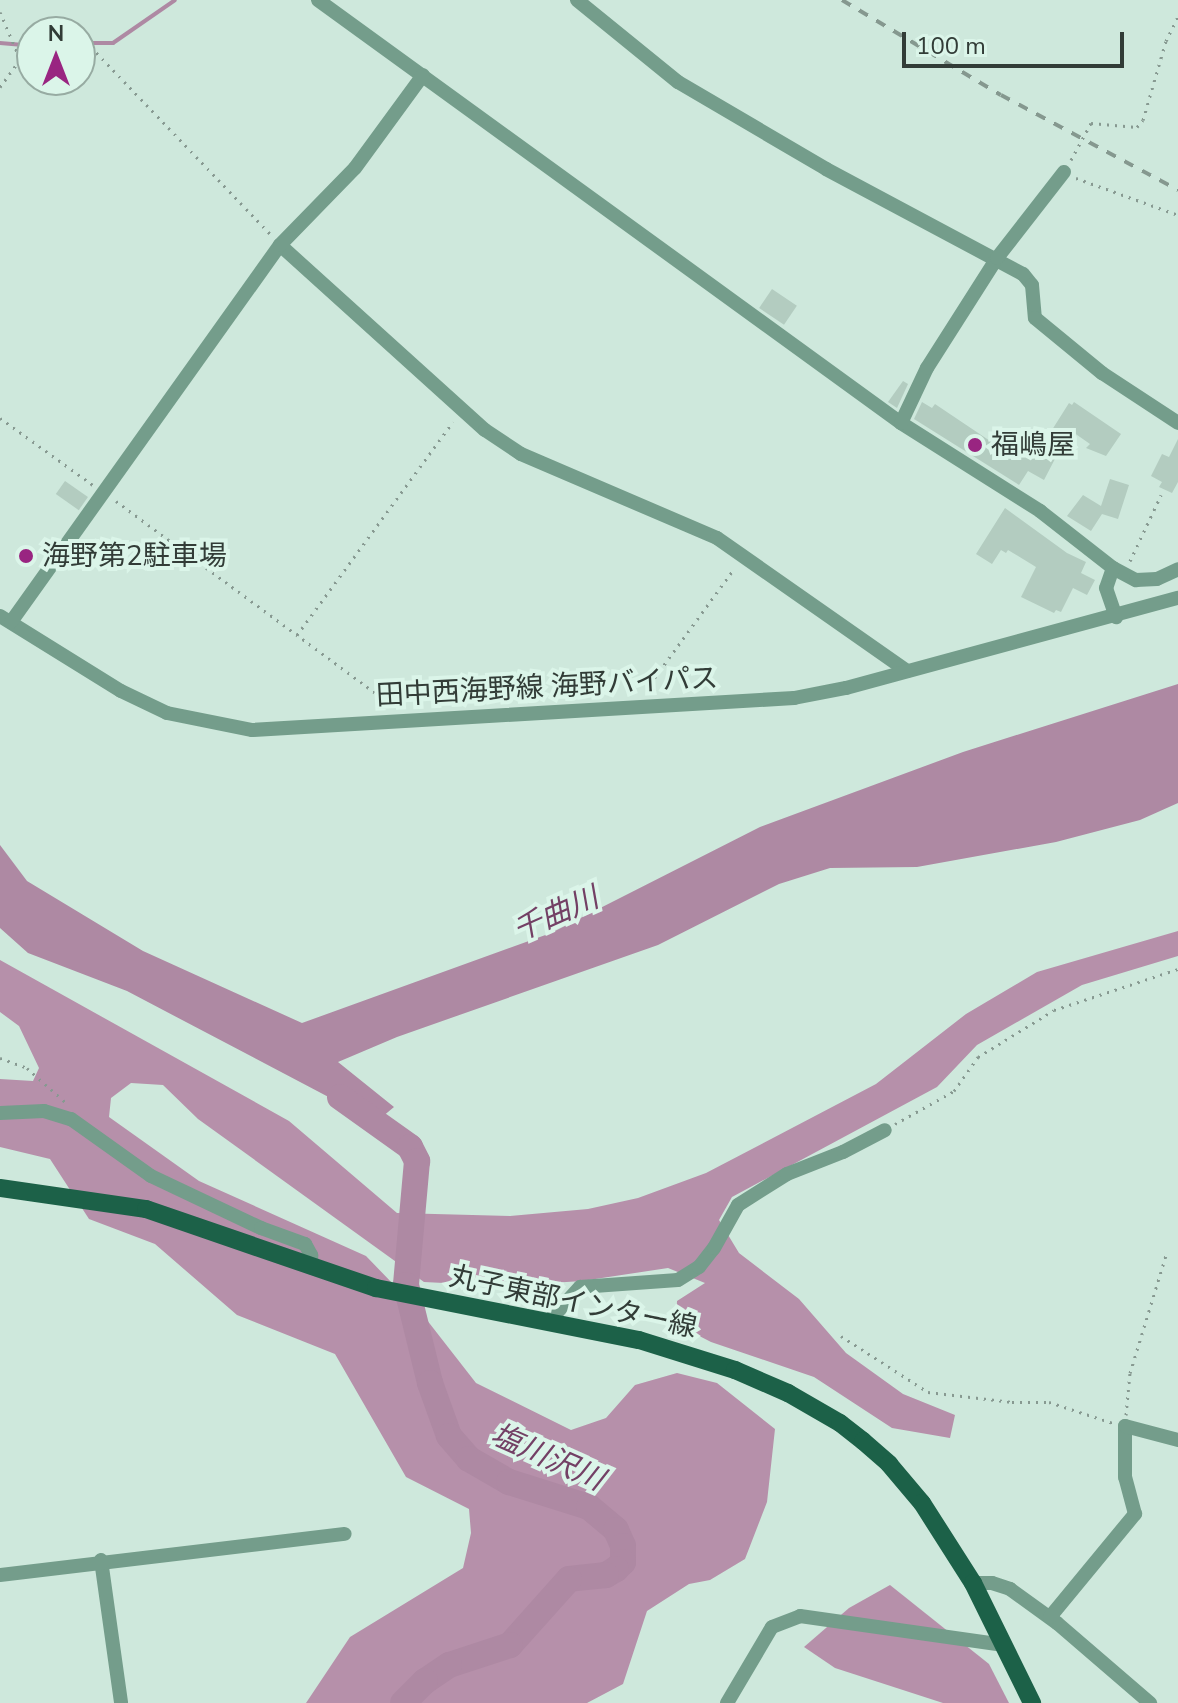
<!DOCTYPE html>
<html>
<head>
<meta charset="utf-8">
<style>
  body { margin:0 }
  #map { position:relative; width:1178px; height:1703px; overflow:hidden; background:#cee8dc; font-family:"Nunito Sans","Noto Sans JP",sans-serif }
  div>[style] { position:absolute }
  .forest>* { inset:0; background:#b690aa }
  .water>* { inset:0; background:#ae89a3 }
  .stream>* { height:4px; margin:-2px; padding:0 2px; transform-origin:2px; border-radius:2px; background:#ae89a3 }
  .river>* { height:26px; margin:-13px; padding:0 13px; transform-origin:13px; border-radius:13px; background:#ae89a3 }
  .building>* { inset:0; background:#b3ccc0; transform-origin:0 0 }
  .path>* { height:3px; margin-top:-1.5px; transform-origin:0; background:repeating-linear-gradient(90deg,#879991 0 2px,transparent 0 8px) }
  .minor>* { height:14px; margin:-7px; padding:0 7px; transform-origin:7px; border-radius:7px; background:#749d8b }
  .major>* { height:18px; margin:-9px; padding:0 9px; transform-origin:9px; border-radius:9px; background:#1c6148 }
  .rail>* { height:4px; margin-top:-2px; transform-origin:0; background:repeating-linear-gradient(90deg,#85988f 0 10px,transparent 0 20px) }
  .dots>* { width:22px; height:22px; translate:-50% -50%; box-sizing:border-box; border:4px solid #dbf5e9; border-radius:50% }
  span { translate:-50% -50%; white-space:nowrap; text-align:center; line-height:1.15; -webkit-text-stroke:8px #dbf5e9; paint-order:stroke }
  .poi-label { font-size:28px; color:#323c37 }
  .left { translate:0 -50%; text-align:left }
  .street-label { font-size:28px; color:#323c37 }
  .water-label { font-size:30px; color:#734065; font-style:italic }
  .north { position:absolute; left:16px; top:16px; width:80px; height:80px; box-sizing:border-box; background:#dbf5e9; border:2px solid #97aba2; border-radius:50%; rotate:0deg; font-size:22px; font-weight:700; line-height:32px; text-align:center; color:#323c37 }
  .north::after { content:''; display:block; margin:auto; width:28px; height:36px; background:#992581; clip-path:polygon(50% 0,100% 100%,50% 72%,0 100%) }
  .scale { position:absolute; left:902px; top:32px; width:222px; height:36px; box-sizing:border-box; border:4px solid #323c37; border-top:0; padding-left:10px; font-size:24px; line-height:28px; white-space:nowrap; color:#323c37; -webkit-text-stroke:6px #dbf5e9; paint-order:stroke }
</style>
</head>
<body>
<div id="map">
  <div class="forest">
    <i style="clip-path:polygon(1178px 931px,1178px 956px,1082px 985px,977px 1045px,937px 1087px,732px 1197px,719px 1220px,739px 1253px,799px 1299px,846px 1353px,903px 1394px,955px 1415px,950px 1438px,892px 1428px,814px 1377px,711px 1342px,676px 1324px,677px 1301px,705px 1283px,668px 1268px,582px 1281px,504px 1286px,424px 1282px,198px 1119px,163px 1085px,131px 1083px,111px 1098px,109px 1117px,199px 1181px,366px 1256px,423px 1315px,476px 1383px,571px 1430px,606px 1418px,635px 1385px,677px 1373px,717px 1383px,775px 1429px,767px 1502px,745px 1559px,710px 1580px,689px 1584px,647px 1611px,623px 1684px,587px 1703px,306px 1703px,350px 1637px,463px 1568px,471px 1533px,469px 1509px,406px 1477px,335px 1354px,237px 1315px,155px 1244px,89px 1219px,50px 1159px,0 1147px,0 1079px,33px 1081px,39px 1068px,19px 1026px,0 1012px,0 960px,289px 1121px,397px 1213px,510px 1216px,588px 1209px,638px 1198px,706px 1173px,876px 1084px,966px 1014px,1037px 972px)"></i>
    <i style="clip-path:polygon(890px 1585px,989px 1664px,1009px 1703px,943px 1703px,835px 1668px,804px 1647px,849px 1608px)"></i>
  </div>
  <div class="water">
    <i style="clip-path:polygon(1178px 684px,1178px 803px,1140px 820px,1056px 842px,917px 867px,830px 868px,779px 884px,658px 945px,397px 1037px,338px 1062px,394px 1107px,376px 1122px,127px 991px,28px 953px,0 928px,0 845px,27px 881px,143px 951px,302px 1023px,551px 933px,760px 827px,963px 752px)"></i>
  </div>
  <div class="stream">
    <i style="left:0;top:43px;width:32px;rotate:5deg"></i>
    <i style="left:80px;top:43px;width:33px"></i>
    <i style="left:113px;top:43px;width:75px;rotate:-34.7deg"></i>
  </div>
  <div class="river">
    <i style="left:340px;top:1097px;width:86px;rotate:35.5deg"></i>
    <i style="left:410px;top:1147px;width:16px;rotate:63deg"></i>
    <i style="left:417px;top:1161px;width:124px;rotate:95.1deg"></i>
    <i style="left:406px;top:1285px;width:101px;rotate:76.2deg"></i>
    <i style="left:430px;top:1383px;width:56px;rotate:70.3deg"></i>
    <i style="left:449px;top:1436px;width:30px;rotate:49deg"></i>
    <i style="left:469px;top:1459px;width:46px;rotate:29.9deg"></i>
    <i style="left:509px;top:1482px;width:84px;rotate:17.4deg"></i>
    <i style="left:589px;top:1507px;width:35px;rotate:40deg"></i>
    <i style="left:616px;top:1530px;width:17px;rotate:66deg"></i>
    <i style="left:623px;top:1546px;width:16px;rotate:90deg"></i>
    <i style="left:623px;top:1562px;width:10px;rotate:135deg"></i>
    <i style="left:616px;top:1569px;width:12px;rotate:149deg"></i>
    <i style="left:606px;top:1575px;width:37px;rotate:174deg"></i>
    <i style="left:569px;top:1579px;width:89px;rotate:131.8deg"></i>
    <i style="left:510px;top:1645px;width:64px;rotate:161.8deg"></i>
    <i style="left:449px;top:1665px;width:29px;rotate:146deg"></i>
    <i style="left:425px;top:1681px;width:31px;rotate:135deg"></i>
  </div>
  <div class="building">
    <i style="left:772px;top:289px;width:30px;height:23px;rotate:34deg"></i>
    <i style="clip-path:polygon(903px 381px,908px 384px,897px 408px,888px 402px)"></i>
    <i style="clip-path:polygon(922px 402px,932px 408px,935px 404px,1002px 449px,1008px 439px,1022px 448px,1032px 432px,1045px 441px,1069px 403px,1072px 405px,1074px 402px,1121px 434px,1106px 456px,1086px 448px,1090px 444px,1070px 430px,1044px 480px,1028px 471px,1019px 485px,914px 419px)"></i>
    <i style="clip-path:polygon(1178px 439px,1178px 482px,1172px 493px,1159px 487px,1162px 482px,1151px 476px,1162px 454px,1169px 457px)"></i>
    <i style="clip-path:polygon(1110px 479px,1129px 485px,1118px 519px,1102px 514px,1091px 531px,1067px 516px,1083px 495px,1101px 506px)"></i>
    <i style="left:65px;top:481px;width:28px;height:16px;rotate:35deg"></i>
    <i style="clip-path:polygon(1005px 508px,1067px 553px,1086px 562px,1081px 573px,1095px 580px,1087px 595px,1073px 588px,1061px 612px,1056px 610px,1054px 613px,1021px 597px,1036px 567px,1008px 550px,1006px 553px,1001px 550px,992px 564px,976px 554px)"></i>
  </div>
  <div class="path">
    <i style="left:0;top:12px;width:51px;rotate:66.9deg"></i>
    <i style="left:80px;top:50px;width:11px;rotate:-15deg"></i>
    <i style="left:91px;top:47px;width:262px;rotate:46.2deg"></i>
    <i style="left:0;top:87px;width:34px;rotate:-54deg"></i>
    <i style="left:20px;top:59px;width:12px;rotate:-5deg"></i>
    <i style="left:1071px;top:160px;width:42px;rotate:-61.6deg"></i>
    <i style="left:1091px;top:123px;width:46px;rotate:5deg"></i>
    <i style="left:1137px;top:127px;width:9px;rotate:-49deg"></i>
    <i style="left:1143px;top:120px;width:82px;rotate:-73.8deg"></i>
    <i style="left:1166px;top:41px;width:28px;rotate:-64deg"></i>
    <i style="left:1076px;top:178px;width:109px;rotate:19.9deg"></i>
    <i style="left:0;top:418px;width:115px;rotate:35.8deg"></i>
    <i style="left:116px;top:501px;width:328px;rotate:36.5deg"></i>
    <i style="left:380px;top:696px;width:12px;rotate:70deg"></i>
    <i style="left:1130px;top:561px;width:73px;rotate:-64.8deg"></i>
    <i style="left:297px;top:635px;width:264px;rotate:-53.8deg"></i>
    <i style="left:648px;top:693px;width:9px;rotate:-77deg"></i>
    <i style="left:650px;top:684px;width:142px;rotate:-53.9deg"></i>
    <i style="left:0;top:1058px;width:29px;rotate:20deg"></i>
    <i style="left:27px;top:1068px;width:51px;rotate:41.8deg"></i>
    <i style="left:895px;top:1124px;width:68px;rotate:-29.2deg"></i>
    <i style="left:954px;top:1091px;width:42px;rotate:-54.8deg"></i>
    <i style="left:978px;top:1057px;width:89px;rotate:-31.7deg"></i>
    <i style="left:1054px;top:1010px;width:131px;rotate:-18.3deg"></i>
    <i style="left:841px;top:1336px;width:103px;rotate:32.8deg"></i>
    <i style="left:928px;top:1392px;width:85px;rotate:6.8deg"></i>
    <i style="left:1012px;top:1402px;width:37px"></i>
    <i style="left:1049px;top:1402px;width:67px;rotate:18.2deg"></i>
    <i style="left:1126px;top:1415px;width:42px;rotate:-84.6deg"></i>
    <i style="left:1130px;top:1373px;width:127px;rotate:-73deg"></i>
  </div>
  <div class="minor">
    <i style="left:318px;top:0;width:720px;rotate:35.96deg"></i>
    <i style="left:901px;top:423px;width:165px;rotate:32.3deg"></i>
    <i style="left:1040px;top:511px;width:93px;rotate:38deg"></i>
    <i style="left:1113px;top:568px;width:26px;rotate:28deg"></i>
    <i style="left:1136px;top:580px;width:21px;rotate:-3deg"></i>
    <i style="left:1157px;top:579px;width:23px;rotate:-25deg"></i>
    <i style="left:577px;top:0;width:130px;rotate:39.1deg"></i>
    <i style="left:678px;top:82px;width:172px;rotate:30.4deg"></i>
    <i style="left:826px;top:169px;width:223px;rotate:28.1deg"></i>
    <i style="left:1023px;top:274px;width:14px;rotate:51deg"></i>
    <i style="left:1032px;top:285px;width:33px;rotate:85deg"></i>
    <i style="left:1035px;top:318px;width:87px;rotate:39.4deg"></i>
    <i style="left:1102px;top:373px;width:91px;rotate:33.3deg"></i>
    <i style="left:280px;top:245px;width:276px;rotate:42.1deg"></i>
    <i style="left:485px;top:430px;width:43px;rotate:33.7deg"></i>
    <i style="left:521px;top:454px;width:213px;rotate:23.2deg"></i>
    <i style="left:717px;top:538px;width:232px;rotate:35deg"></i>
    <i style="left:901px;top:423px;width:61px;rotate:-64.7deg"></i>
    <i style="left:927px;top:368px;width:130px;rotate:-57.5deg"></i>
    <i style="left:997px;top:258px;width:109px;rotate:-52.1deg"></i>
    <i style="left:1113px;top:568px;width:21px;rotate:109deg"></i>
    <i style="left:1106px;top:588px;width:31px;rotate:71deg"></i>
    <i style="left:0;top:616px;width:142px;rotate:31.8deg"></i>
    <i style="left:121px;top:691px;width:51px;rotate:25.6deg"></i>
    <i style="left:167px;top:713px;width:87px;rotate:11.3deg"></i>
    <i style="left:252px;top:730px;width:543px;rotate:-3.38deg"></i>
    <i style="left:794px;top:698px;width:53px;rotate:-10.9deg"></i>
    <i style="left:846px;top:688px;width:344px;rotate:-15.2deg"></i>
    <i style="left:11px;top:622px;width:463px;rotate:-54.5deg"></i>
    <i style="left:280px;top:245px;width:107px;rotate:-45.8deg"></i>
    <i style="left:355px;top:168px;width:115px;rotate:-53.8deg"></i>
    <i style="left:0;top:1113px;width:44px;rotate:-2.6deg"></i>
    <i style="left:44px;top:1111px;width:28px;rotate:17deg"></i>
    <i style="left:71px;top:1119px;width:98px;rotate:35.5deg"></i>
    <i style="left:151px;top:1176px;width:122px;rotate:25.3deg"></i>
    <i style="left:261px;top:1228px;width:47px;rotate:20deg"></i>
    <i style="left:305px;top:1244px;width:13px;rotate:61deg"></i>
    <i style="left:311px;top:1255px;width:13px;rotate:86deg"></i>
    <i style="left:550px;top:1320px;width:45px;rotate:-47.7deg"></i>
    <i style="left:580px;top:1287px;width:98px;rotate:-4.1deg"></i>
    <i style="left:678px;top:1280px;width:25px;rotate:-32deg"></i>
    <i style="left:699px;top:1267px;width:24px;rotate:-52deg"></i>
    <i style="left:714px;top:1248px;width:49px;rotate:-60.8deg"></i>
    <i style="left:738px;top:1205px;width:58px;rotate:-32.3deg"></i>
    <i style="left:787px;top:1174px;width:60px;rotate:-21.4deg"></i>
    <i style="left:843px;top:1152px;width:47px;rotate:-27.6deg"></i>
    <i style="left:101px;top:1560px;width:144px;rotate:82deg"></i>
    <i style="left:0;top:1575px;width:347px;rotate:-6.8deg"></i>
    <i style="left:973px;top:1583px;width:19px"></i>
    <i style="left:992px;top:1583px;width:19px;rotate:18deg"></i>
    <i style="left:1010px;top:1589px;width:58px;rotate:35.9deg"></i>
    <i style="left:1057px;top:1623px;width:123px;rotate:40.7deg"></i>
    <i style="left:1050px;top:1617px;width:134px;rotate:-50.5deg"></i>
    <i style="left:1135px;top:1514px;width:38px;rotate:-105deg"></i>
    <i style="left:1125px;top:1477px;width:51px;rotate:-90deg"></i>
    <i style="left:1125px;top:1426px;width:55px;rotate:14.8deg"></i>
    <i style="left:727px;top:1703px;width:88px;rotate:-59.4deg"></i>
    <i style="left:772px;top:1627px;width:30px;rotate:-21deg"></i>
    <i style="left:800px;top:1616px;width:206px;rotate:8.1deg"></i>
  </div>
  <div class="major">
    <i style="left:0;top:1188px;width:148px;rotate:8.2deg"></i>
    <i style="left:146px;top:1209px;width:243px;rotate:19deg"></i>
    <i style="left:376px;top:1288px;width:268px;rotate:11.2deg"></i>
    <i style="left:639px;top:1340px;width:101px;rotate:17.4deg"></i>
    <i style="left:735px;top:1370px;width:58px;rotate:23.5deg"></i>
    <i style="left:788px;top:1393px;width:60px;rotate:30deg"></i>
    <i style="left:840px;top:1423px;width:29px;rotate:38deg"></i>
    <i style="left:863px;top:1441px;width:35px;rotate:41deg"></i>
    <i style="left:889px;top:1464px;width:51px;rotate:49.8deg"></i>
    <i style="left:922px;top:1503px;width:95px;rotate:57.5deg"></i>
    <i style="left:973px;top:1583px;width:134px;rotate:63.8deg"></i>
  </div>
  <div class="rail">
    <i style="left:842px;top:0;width:185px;rotate:30.9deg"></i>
    <i style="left:1001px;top:95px;width:201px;rotate:28.2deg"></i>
  </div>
  <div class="dots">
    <i style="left:975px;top:445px;background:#992581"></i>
    <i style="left:26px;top:556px;background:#992581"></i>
  </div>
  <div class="poi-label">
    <span class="left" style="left:991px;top:445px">福嶋屋</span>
    <span class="left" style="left:42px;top:556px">海野第2駐車場</span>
  </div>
  <div class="street-label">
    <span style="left:547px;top:687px;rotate:-3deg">田中西海野線 海野バイパス</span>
    <span style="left:573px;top:1302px;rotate:12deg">丸子東部インター線</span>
  </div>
  <div class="water-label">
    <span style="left:556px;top:915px;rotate:-24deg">千曲川</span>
    <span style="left:547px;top:1458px;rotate:24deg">塩川沢川</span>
  </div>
  <div class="north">N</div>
  <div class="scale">100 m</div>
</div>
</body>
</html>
